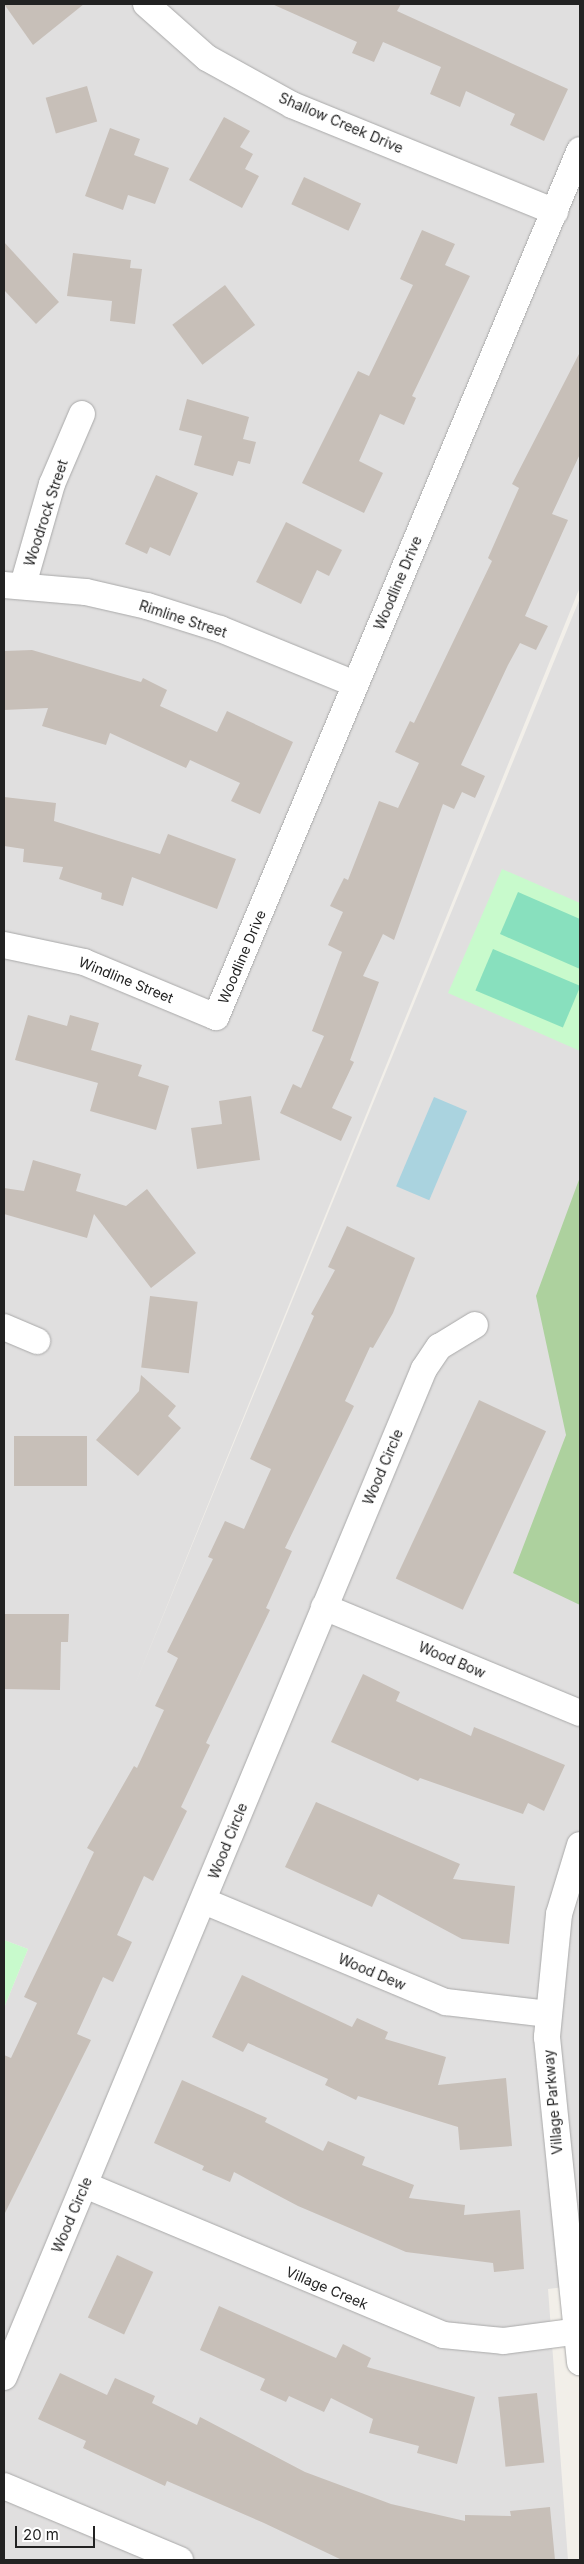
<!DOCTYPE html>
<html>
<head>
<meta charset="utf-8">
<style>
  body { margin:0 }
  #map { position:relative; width:584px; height:2564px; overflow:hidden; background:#f2efe9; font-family:Inter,sans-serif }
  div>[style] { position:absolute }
  .residential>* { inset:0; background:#e0dfdf }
  .forest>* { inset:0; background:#add19e }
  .park>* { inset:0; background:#c8facc }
  .pitch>* { inset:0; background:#88e0be; transform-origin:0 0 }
  .water>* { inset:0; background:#aad3df; transform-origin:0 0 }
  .building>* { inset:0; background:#c7bfb8; transform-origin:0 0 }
  .roads { filter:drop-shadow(0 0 1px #a9a9a9) drop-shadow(0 0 1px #a9a9a9) }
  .minor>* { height:26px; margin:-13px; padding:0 13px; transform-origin:13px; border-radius:13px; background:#fff }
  span { translate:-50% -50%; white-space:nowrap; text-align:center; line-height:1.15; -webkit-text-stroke:4px #fff; paint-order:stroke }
  .street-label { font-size:14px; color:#222 }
  .frame { position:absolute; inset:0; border:5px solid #222; pointer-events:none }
  .scale { position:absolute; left:15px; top:2526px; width:80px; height:22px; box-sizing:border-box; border:2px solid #222; border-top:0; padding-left:6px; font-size:15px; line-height:18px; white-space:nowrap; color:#222; -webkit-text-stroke:4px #fff; paint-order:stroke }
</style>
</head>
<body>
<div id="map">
  <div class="residential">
    <i style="clip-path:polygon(4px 4px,580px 4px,580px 587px,134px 1687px,580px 598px,580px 2285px,548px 2289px,568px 2560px,4px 2560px,4px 2008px,28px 1949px,4px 1940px)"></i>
  </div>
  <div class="forest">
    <i style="clip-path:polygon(580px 1177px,580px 1605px,513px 1573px,566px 1435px,536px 1296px)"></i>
  </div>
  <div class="park">
    <i style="clip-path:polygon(502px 869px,580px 903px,580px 1051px,448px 993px)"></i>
    <i style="clip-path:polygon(4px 1940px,28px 1949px,4px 2008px)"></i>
  </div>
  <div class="pitch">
    <i style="clip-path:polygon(518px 892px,580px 919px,580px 969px,500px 934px)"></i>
    <i style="left:493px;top:949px;width:95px;height:45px;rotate:23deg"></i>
  </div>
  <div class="water">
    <i style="left:434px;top:1097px;width:36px;height:97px;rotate:23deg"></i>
  </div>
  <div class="building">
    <i style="clip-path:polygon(4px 4px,84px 4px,33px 45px)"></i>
    <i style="clip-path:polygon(272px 4px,401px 4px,397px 11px,568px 89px,544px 141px,510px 125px,515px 114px,466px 91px,460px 107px,430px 94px,441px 67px,383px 42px,374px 62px,352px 53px,357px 42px)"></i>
    <i style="left:87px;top:86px;width:37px;height:43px;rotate:74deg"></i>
    <i style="clip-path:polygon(224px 117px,250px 131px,240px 147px,253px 154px,245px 169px,259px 176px,242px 208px,189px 180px)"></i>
    <i style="clip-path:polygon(110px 128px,140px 139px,134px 155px,169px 168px,155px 204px,128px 195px,123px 210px,85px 196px)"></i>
    <i style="left:304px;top:177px;width:63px;height:30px;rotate:25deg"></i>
    <i style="clip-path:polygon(422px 230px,455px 244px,445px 265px,470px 276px,412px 396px,416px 398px,404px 425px,380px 414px,359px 461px,383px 473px,364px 513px,302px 483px,358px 371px,369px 376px,413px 285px,400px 279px)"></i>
    <i style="clip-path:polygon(4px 242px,59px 302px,36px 324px,4px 290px)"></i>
    <i style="clip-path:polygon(73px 253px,131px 260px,130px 268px,142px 269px,135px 324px,110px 321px,112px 301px,67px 296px)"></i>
    <i style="left:225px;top:285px;width:50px;height:66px;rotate:53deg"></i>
    <i style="clip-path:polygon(580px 352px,580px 454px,552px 514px,568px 520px,525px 616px,548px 626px,536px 650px,520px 643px,508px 665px,461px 765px,485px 776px,475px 798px,462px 792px,454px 809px,443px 804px,394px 940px,383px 934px,363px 976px,379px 982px,350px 1060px,354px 1062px,332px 1108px,352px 1117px,341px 1141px,280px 1113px,293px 1084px,301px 1088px,324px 1036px,312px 1031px,342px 952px,328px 945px,343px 912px,330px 906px,344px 878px,348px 880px,379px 801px,398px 808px,419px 763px,395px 752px,410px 721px,414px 723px,492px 561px,488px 558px,519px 488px,512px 484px)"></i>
    <i style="clip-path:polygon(187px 399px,249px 417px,243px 439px,256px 442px,250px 464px,238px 461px,233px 476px,194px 465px,202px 436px,179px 430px)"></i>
    <i style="clip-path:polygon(156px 475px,198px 493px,170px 556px,150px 547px,147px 554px,125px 544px)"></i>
    <i style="clip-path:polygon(286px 522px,342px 550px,329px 576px,317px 570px,301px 604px,256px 582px)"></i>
    <i style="clip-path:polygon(32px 650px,141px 682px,143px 678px,167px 690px,160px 706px,217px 732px,227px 711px,293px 742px,260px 814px,231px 801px,240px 783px,190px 760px,186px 768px,110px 733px,106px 745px,42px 726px,48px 708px,4px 710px,4px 651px)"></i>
    <i style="clip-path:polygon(4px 797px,56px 803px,54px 821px,160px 854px,168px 834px,236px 859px,217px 909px,132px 877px,123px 906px,101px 899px,102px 893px,59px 879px,63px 867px,23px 862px,24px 849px,4px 846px)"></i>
    <i style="clip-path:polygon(28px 1015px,67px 1026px,70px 1015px,99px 1023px,91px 1050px,142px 1065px,138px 1076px,169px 1086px,156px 1130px,90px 1111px,98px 1083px,15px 1060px)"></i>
    <i style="clip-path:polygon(251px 1096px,260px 1160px,197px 1169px,191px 1128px,222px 1124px,219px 1101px)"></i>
    <i style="clip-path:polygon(33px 1160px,81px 1174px,76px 1191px,126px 1206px,147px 1189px,196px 1253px,151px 1288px,94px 1214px,87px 1238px,4px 1214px,4px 1188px,24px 1191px)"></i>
    <i style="clip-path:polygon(347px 1226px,415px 1258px,393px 1313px,373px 1348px,370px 1347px,345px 1401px,354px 1406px,285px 1548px,292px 1551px,266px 1608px,270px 1610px,206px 1743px,210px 1745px,181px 1807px,187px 1811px,153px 1881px,144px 1876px,117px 1935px,132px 1942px,113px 1982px,103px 1977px,77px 2034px,91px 2040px,4px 2215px,4px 2055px,11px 2058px,37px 2003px,24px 1997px,94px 1852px,87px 1848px,134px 1766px,137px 1768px,164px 1710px,155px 1706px,178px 1658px,167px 1652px,213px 1559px,208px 1557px,225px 1521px,244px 1529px,271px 1469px,250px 1459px,314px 1316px,311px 1314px,335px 1270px,328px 1267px)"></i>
    <i style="left:150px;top:1296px;width:48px;height:72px;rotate:7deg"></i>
    <i style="clip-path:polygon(141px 1375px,176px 1406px,168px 1416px,181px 1428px,138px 1476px,96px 1440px,139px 1391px)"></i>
    <i style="left:479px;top:1400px;width:74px;height:197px;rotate:25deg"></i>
    <i style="left:87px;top:1436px;width:50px;height:73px;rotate:90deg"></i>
    <i style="clip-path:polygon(4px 1614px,69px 1614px,68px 1642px,61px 1642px,60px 1690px,4px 1689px)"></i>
    <i style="clip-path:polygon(363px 1674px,400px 1692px,396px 1701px,471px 1736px,474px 1727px,565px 1765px,544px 1811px,528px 1803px,523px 1814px,420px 1778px,418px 1781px,331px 1742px)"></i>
    <i style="clip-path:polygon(316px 1802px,460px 1864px,453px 1879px,515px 1886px,509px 1944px,462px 1939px,378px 1894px,372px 1907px,285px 1867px)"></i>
    <i style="clip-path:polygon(242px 1975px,352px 2027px,357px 2018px,388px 2032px,385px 2039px,446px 2057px,438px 2085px,506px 2078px,512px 2146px,460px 2150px,458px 2127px,358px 2096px,356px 2100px,325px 2085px,328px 2079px,248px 2043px,243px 2052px,212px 2037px)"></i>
    <i style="clip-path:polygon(182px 2080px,267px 2118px,265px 2122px,323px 2151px,328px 2141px,365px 2157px,362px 2165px,414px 2185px,409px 2198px,465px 2205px,464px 2215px,520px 2210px,524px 2269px,494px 2272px,493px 2263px,406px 2252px,298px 2206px,234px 2172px,230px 2182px,202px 2170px,204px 2166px,154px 2143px)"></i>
    <i style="left:117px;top:2255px;width:40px;height:69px;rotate:25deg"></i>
    <i style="clip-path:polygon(219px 2306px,336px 2358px,343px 2344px,371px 2358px,367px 2367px,475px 2397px,457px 2464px,417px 2453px,419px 2446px,369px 2433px,373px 2419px,331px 2398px,324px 2412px,289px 2396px,286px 2402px,260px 2390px,265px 2379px,200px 2350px)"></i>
    <i style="clip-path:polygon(60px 2373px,107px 2395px,115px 2378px,155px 2396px,152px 2403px,197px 2425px,200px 2417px,305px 2472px,391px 2504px,465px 2521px,465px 2515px,511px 2516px,510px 2511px,550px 2507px,555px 2560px,342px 2560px,264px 2523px,167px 2481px,165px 2486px,83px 2448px,86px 2441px,38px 2419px)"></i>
    <i style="left:537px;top:2393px;width:70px;height:39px;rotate:84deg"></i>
  </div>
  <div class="roads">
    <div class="minor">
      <i style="left:146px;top:4px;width:81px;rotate:41.5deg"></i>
      <i style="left:207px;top:58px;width:97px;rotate:28.9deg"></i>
      <i style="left:292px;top:105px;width:284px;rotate:22.1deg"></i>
      <i style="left:4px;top:585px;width:82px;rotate:4.9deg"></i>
      <i style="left:86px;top:592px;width:63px;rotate:12.9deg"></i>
      <i style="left:147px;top:606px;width:77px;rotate:17.5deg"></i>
      <i style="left:220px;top:629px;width:146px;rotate:22.2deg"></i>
      <i style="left:23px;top:585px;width:105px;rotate:-74deg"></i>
      <i style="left:52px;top:484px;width:76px;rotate:-66.8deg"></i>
      <i style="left:4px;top:945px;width:82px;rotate:12deg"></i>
      <i style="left:84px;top:962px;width:143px;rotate:22.6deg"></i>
      <i style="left:216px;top:1017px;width:940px;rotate:-67.23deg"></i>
      <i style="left:4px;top:1327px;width:36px;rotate:23deg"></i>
      <i style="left:324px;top:1607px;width:277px;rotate:22.5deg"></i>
      <i style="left:580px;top:1845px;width:72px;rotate:106.9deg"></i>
      <i style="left:559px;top:1914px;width:124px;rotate:95.6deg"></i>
      <i style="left:547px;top:2037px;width:327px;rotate:84.2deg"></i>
      <i style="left:204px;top:1901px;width:262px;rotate:22.7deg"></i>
      <i style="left:446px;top:2002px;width:103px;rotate:6.7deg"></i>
      <i style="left:85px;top:2185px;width:388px;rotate:22.7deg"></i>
      <i style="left:443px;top:2335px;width:61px;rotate:5.6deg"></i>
      <i style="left:504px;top:2341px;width:77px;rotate:-7.5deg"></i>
      <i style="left:4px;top:2377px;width:1092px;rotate:-67.38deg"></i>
      <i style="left:424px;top:1369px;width:27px;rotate:-56deg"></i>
      <i style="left:439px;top:1347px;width:42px;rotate:-31.4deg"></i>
      <i style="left:4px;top:2486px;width:191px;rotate:22.8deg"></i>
    </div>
  </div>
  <div class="street-label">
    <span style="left:341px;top:123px;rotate:23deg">Shallow Creek Drive</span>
    <span style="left:46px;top:513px;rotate:-72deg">Woodrock Street</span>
    <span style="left:398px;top:583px;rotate:-67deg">Woodline Drive</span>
    <span style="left:183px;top:619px;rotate:18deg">Rimline Street</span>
    <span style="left:242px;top:957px;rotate:-67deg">Woodline Drive</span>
    <span style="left:126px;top:980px;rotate:22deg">Windline Street</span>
    <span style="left:383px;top:1467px;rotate:-67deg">Wood Circle</span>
    <span style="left:452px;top:1660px;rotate:23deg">Wood Bow</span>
    <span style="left:228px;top:1841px;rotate:-68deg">Wood Circle</span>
    <span style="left:372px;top:1972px;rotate:23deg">Wood Dew</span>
    <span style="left:553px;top:2102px;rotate:-95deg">Village Parkway</span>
    <span style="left:72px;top:2215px;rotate:-67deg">Wood Circle</span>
    <span style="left:327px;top:2288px;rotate:23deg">Village Creek</span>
  </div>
  <div class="frame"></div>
  <div class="scale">20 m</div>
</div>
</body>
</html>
